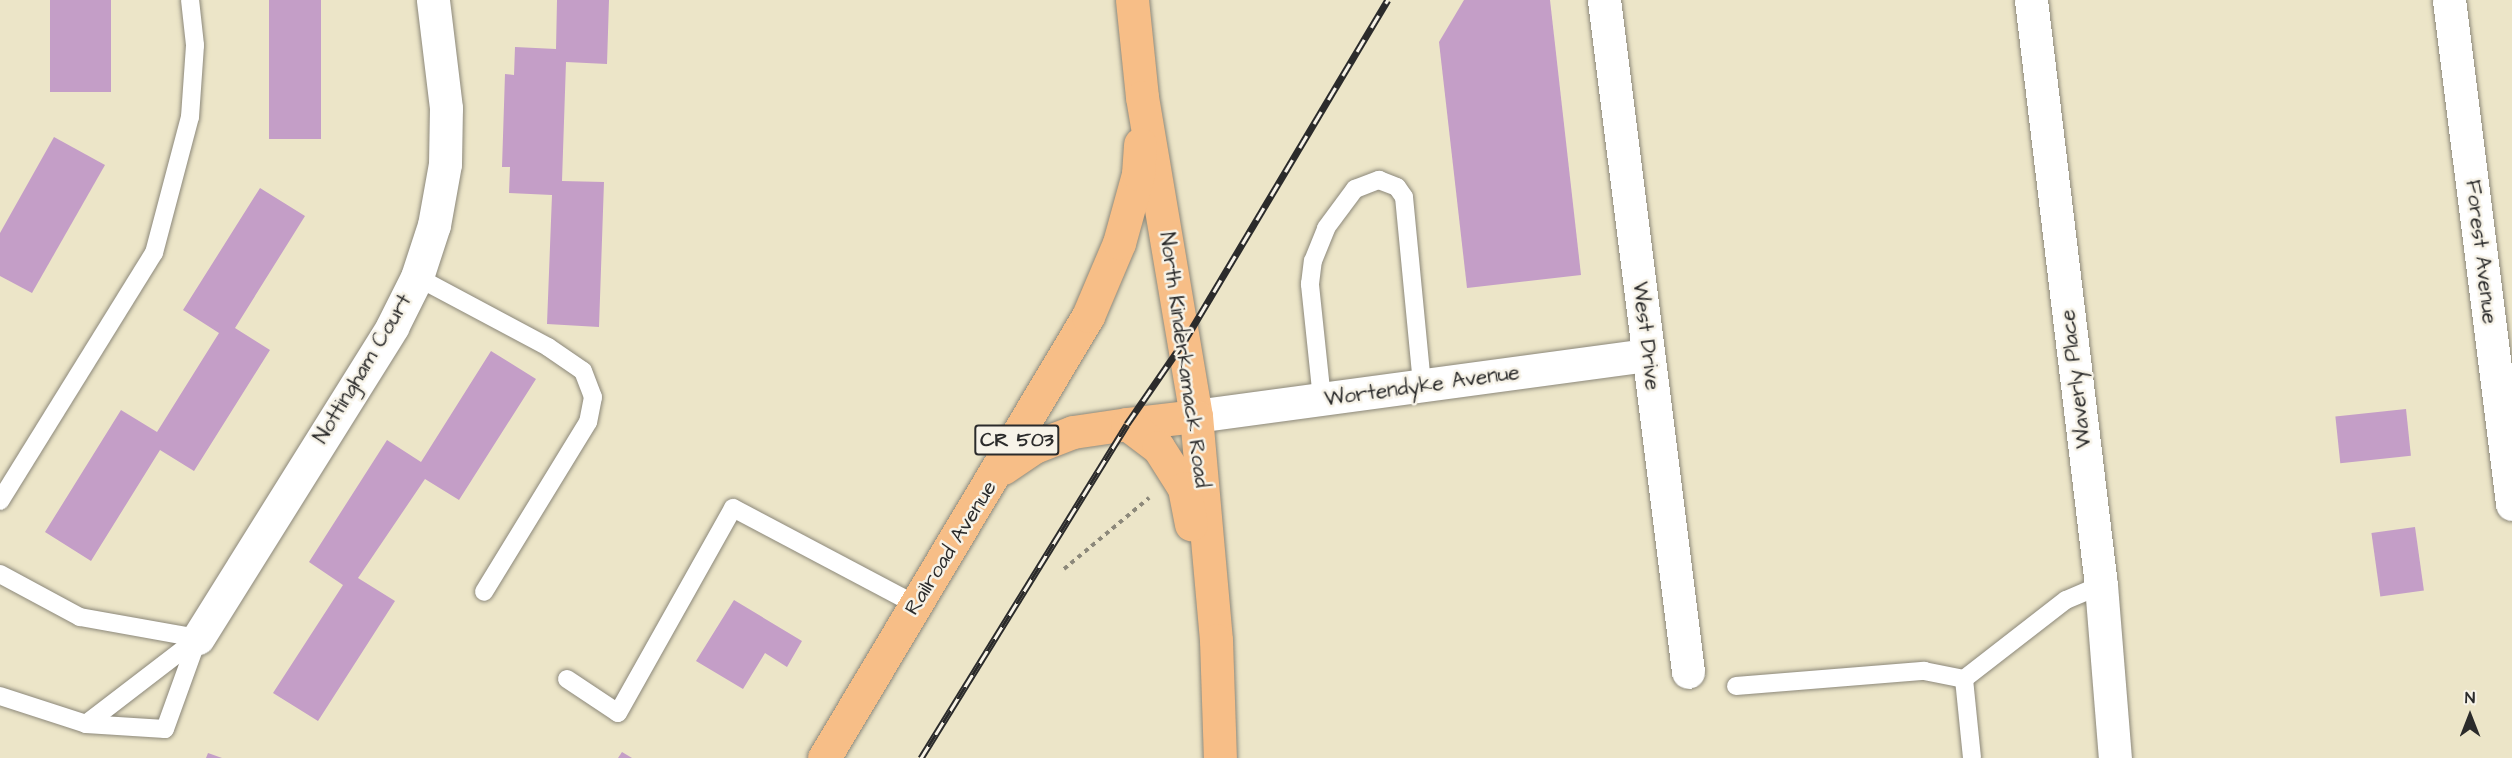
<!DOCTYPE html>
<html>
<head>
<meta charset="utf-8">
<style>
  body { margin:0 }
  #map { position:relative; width:2512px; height:758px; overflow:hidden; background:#ece5c8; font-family:"Architects Daughter",sans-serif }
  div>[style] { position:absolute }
  .building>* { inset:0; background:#c49ec7; transform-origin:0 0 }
  .path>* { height:4px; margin-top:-2px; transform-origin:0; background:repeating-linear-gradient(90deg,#8c887a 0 4.5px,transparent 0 9px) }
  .roads { filter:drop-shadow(0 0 2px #8c887a) drop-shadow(0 0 2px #8c887a) }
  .service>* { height:18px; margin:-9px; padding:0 9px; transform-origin:9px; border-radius:9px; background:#fff }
  .minor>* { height:33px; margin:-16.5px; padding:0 16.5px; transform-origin:16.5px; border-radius:16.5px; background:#fff }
  .primary>* { height:33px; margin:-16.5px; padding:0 16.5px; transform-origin:16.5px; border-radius:16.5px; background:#f7be87 }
  .rail>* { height:7px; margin-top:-3.5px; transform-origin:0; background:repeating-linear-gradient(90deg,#f7f3e8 0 14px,#2b2b2b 0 28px); box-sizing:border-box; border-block:2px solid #2b2b2b }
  span { translate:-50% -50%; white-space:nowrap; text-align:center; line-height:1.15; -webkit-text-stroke:5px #f7f3e8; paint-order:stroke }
  .shield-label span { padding:2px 4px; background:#f7f3e8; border:2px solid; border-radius:4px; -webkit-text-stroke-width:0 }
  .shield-label { font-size:20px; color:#2b2b2b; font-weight:700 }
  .street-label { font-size:21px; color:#2b2b2b }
  .north { position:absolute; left:2440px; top:686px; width:60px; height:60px; -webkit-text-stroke:4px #f7f3e8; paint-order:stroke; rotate:0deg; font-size:16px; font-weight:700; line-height:24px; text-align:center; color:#2b2b2b }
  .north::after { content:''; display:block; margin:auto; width:21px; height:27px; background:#2b2b2b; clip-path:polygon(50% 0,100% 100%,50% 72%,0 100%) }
</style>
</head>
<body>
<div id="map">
  <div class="building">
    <i style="left:50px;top:0;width:61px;height:92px"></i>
    <i style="left:269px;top:0;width:52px;height:139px"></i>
    <i style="clip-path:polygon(557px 0,609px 0,607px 64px,566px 62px,562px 181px,604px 182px,599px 327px,547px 324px,552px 195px,509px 193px,510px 167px,502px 167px,505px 74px,514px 75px,515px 47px,556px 49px)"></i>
    <i style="clip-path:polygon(1464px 0,1550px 0,1581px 275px,1467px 288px,1439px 42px)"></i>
    <i style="clip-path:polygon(54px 137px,105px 165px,32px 293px,0 276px,0 233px)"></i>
    <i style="clip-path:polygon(260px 188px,305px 216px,235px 328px,270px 350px,194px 471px,160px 450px,91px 561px,45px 532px,121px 410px,157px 432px,219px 333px,183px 310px)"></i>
    <i style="clip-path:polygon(491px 351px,536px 379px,459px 500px,425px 479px,358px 578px,395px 601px,318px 721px,273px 693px,343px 585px,309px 562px,387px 440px,421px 462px)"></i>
    <i style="left:2406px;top:409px;width:47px;height:71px;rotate:84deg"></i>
    <i style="left:2415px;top:527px;width:64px;height:44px;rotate:82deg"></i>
    <i style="clip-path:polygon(734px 600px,802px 641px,787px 667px,765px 653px,743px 689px,696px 661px)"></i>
    <i style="clip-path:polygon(622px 752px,632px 758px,618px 758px)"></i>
    <i style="clip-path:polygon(208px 753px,222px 758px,206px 758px)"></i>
  </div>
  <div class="path">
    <i style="left:1064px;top:569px;width:111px;rotate:-39.9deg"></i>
  </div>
  <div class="roads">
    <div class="service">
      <i style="left:417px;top:277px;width:149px;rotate:28.1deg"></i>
      <i style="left:548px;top:347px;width:42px;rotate:34.4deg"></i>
      <i style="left:583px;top:371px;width:28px;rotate:69deg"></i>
      <i style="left:593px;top:397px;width:25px;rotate:101deg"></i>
      <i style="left:588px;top:422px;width:199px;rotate:121.5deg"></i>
      <i style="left:1322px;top:399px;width:116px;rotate:-96deg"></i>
      <i style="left:1310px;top:284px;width:23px;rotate:-83deg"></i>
      <i style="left:1313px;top:261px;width:35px;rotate:-68deg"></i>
      <i style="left:1326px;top:228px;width:49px;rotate:-53.4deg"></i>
      <i style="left:1355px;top:189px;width:26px;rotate:-21deg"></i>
      <i style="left:1379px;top:180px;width:19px;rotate:21deg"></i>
      <i style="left:1397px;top:187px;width:12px;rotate:55deg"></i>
      <i style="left:1404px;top:197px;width:189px;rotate:84.5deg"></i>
      <i style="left:0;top:501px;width:292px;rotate:-58.2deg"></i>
      <i style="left:154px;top:253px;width:141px;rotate:-75.2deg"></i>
      <i style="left:190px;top:117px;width:72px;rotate:-86deg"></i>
      <i style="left:195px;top:45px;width:45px;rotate:-96.3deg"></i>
      <i style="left:0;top:574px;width:91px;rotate:28.3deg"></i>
      <i style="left:80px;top:617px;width:120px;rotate:10.1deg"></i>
      <i style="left:567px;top:679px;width:61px;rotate:33.7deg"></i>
      <i style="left:618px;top:713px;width:235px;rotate:-60.7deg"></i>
      <i style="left:733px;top:508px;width:207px;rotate:27.9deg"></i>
      <i style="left:1964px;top:679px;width:79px;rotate:84.2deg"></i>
      <i style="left:1736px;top:686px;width:189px;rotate:-4.6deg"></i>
      <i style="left:1924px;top:671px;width:41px;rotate:11.3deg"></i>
      <i style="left:1964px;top:679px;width:129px;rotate:-37.8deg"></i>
      <i style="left:2066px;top:600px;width:38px;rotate:-23deg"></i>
      <i style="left:0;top:696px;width:90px;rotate:18deg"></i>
      <i style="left:86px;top:724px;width:79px;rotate:3.6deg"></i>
      <i style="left:165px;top:729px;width:97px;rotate:-70.1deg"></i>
      <i style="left:86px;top:724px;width:141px;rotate:-37.5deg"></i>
    </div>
    <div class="minor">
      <i style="left:1604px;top:0;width:677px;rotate:82.87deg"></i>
      <i style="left:2031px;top:0;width:589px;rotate:83.18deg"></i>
      <i style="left:2101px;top:585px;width:174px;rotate:85.4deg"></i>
      <i style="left:2449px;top:0;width:508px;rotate:82.87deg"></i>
      <i style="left:1196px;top:416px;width:456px;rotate:-7.7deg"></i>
      <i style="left:198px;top:638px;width:367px;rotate:-58deg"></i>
      <i style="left:392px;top:327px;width:56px;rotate:-63.4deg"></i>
      <i style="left:417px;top:277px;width:55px;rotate:-71.9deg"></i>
      <i style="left:434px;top:225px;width:62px;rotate:-79.8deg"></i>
      <i style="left:445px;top:164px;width:56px;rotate:-89deg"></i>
      <i style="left:446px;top:108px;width:109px;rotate:-96.9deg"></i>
    </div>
    <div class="primary">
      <i style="left:1132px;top:0;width:98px;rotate:84.1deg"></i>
      <i style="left:1142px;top:97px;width:324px;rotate:80.4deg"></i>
      <i style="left:1196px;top:416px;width:225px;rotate:84.9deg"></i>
      <i style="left:1216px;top:640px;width:118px;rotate:88.1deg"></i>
      <i style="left:1127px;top:424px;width:69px;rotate:-6.6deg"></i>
      <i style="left:1003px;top:468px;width:37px;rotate:-34deg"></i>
      <i style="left:1034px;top:447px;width:42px;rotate:-21deg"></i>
      <i style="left:1073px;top:432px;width:55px;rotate:-8.4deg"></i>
      <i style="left:1127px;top:424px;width:39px;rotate:37deg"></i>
      <i style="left:1158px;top:447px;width:49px;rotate:57.6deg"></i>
      <i style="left:1184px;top:488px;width:37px;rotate:79deg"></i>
      <i style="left:824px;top:758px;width:515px;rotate:-59.15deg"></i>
      <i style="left:1088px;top:316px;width:79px;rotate:-67deg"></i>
      <i style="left:1119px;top:243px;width:72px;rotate:-74.6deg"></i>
      <i style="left:1138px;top:174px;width:30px;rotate:-86deg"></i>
    </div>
  </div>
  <div class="rail">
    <i style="left:921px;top:758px;width:392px;rotate:-58.3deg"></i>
    <i style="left:1127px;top:424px;width:102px;rotate:-55.4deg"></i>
    <i style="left:1185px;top:340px;width:396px;rotate:-59.2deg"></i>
  </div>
  <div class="shield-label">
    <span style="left:1017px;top:440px">CR 503</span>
  </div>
  <div class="street-label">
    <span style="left:2481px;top:252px;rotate:83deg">Forest Avenue</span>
    <span style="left:1646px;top:336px;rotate:83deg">West Drive</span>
    <span style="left:1184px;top:360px;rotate:82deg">North Kinderkamack Road</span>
    <span style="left:363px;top:369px;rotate:-59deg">Nottingham Court</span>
    <span style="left:2076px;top:379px;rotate:-97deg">Waverly Place</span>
    <span style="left:1422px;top:386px;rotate:-8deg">Wortendyke Avenue</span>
    <span style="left:951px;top:548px;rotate:-58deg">Railroad Avenue</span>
  </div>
  <div class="north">N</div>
</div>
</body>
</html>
